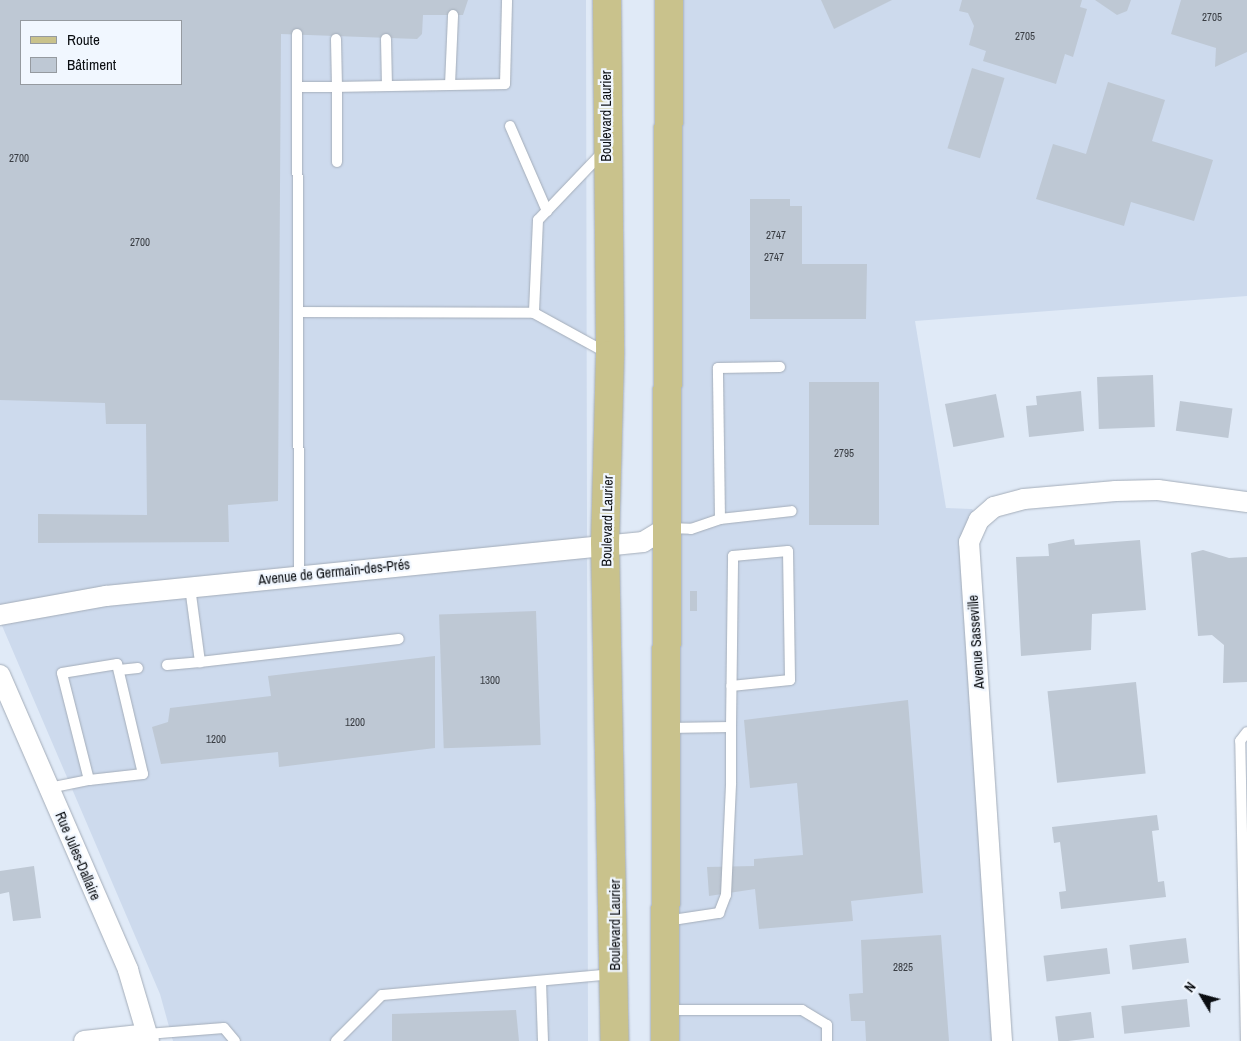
<!DOCTYPE html>
<html>
<head>
<meta charset="utf-8">
<style>
  body { margin:0 }
  #map { position:relative; width:1247px; height:1041px; overflow:hidden; background:#e0eaf7; font-family:"Archivo Narrow",sans-serif }
  div>[style] { position:absolute }
  .built>* { inset:0; background:#cddaed }
  .building>* { inset:0; background:#bec8d4; transform-origin:0 0 }
  .roads { filter:drop-shadow(0 0 1px #a4adb9) drop-shadow(0 0 1px #a4adb9) }
  .lane>* { height:10px; margin:-5px; padding:0 5px; transform-origin:5px; border-radius:5px; background:#fff }
  .street>* { height:20px; margin:-10px; padding:0 10px; transform-origin:10px; border-radius:10px; background:#fff }
  .primary>* { height:28px; margin:-14px; padding:0 14px; transform-origin:14px; border-radius:14px; background:#c9c28c }
  span { translate:-50% -50%; white-space:nowrap; text-align:center; line-height:1.15; -webkit-text-stroke:4.5px #f1f7ff; paint-order:stroke }
  .number-label { font-size:11px; color:#383c42 }
  .number-label span { -webkit-text-stroke-width:0 }
  .street-label { font-size:14px; color:#0b0e12 }
  .legend { position:absolute; left:20px; top:20px; width:162px; height:65px; box-sizing:border-box; background:#f1f7ff; border:1px solid #959aa0; margin:0; padding:6px 9px; list-style:none; font-size:15px; color:#0b0e12 }
  .legend li { display:flex; align-items:center; gap:10px; height:25px }
  .legend b { width:25px; border:1px solid #959aa0 }
  .north { position:absolute; left:1177px; top:971px; width:50px; height:50px; -webkit-text-stroke:4px #f1f7ff; paint-order:stroke; rotate:307deg; font-size:14px; font-weight:700; line-height:20px; text-align:center; color:#0b0e12 }
  .north::after { content:''; display:block; margin:auto; width:18px; height:22px; background:#0b0e12; clip-path:polygon(50% 0,100% 100%,50% 72%,0 100%) }
</style>
</head>
<body>
<div id="map">
  <div class="built">
    <i style="clip-path:polygon(evenodd,0 0,586px 0,588px 1041px,173px 1041px,160px 994px,0 621px,0 0,21px 21px,181px 21px,181px 84px,21px 84px,21px 21px)"></i>
    <i style="clip-path:polygon(670px 0,1247px 0,1247px 296px,915px 321px,946px 508px,972px 509px,979px 520px,969px 542px,1002px 1041px,665px 1041px)"></i>
  </div>
  <div class="building">
    <i style="clip-path:polygon(evenodd,0 0,468px 0,463px 15px,423px 15px,422px 34px,417px 39px,281px 34px,278px 501px,228px 505px,229px 542px,38px 543px,38px 514px,147px 515px,146px 424px,106px 424px,105px 403px,0 400px,0 0,21px 21px,181px 21px,181px 84px,21px 84px,21px 21px)"></i>
    <i style="clip-path:polygon(821px 0,892px 0,834px 29px)"></i>
    <i style="clip-path:polygon(962px 0,1082px 0,1080px 7px,1087px 9px,1073px 57px,1065px 54px,1056px 84px,983px 61px,986px 51px,969px 45px,974px 26px,968px 13px,959px 11px)"></i>
    <i style="clip-path:polygon(1095px 0,1131px 0,1127px 11px,1117px 15px)"></i>
    <i style="clip-path:polygon(1181px 0,1247px 0,1247px 52px,1215px 67px,1216px 48px,1171px 34px)"></i>
    <i style="left:972px;top:68px;width:34px;height:84px;rotate:17deg"></i>
    <i style="clip-path:polygon(1108px 82px,1165px 100px,1152px 141px,1213px 160px,1194px 221px,1131px 202px,1124px 226px,1036px 199px,1053px 144px,1086px 154px)"></i>
    <i style="clip-path:polygon(750px 199px,790px 199px,790px 206px,802px 206px,802px 264px,867px 264px,866px 319px,750px 319px)"></i>
    <i style="left:1153px;top:375px;width:52px;height:56px;rotate:88deg"></i>
    <i style="left:809px;top:382px;width:70px;height:143px"></i>
    <i style="clip-path:polygon(1081px 391px,1084px 431px,1029px 437px,1026px 406px,1037px 405px,1036px 396px)"></i>
    <i style="left:996px;top:394px;width:44px;height:52px;rotate:79deg"></i>
    <i style="left:1180px;top:401px;width:53px;height:30px;rotate:8deg"></i>
    <i style="clip-path:polygon(1074px 539px,1075px 545px,1140px 540px,1146px 610px,1092px 614px,1091px 650px,1021px 656px,1016px 557px,1049px 556px,1048px 544px)"></i>
    <i style="clip-path:polygon(1203px 550px,1229px 558px,1247px 557px,1247px 682px,1223px 683px,1224px 645px,1212px 635px,1198px 636px,1191px 553px)"></i>
    <i style="left:690px;top:591px;width:7px;height:20px"></i>
    <i style="left:536px;top:611px;width:134px;height:97px;rotate:88deg"></i>
    <i style="clip-path:polygon(435px 656px,435px 748px,279px 767px,278px 752px,161px 764px,152px 727px,168px 722px,170px 708px,271px 696px,268px 676px)"></i>
    <i style="left:1136px;top:682px;width:92px;height:89px;rotate:84deg"></i>
    <i style="clip-path:polygon(908px 700px,923px 893px,851px 901px,853px 921px,759px 929px,755px 889px,709px 896px,707px 867px,754px 866px,754px 859px,803px 855px,797px 783px,750px 788px,744px 720px)"></i>
    <i style="clip-path:polygon(1157px 815px,1159px 830px,1152px 831px,1158px 882px,1164px 881px,1166px 897px,1061px 909px,1059px 892px,1066px 891px,1060px 842px,1054px 843px,1052px 827px)"></i>
    <i style="clip-path:polygon(34px 866px,41px 918px,13px 921px,9px 892px,0 894px,0 871px)"></i>
    <i style="clip-path:polygon(941px 935px,949px 1041px,866px 1041px,865px 1021px,851px 1021px,849px 994px,863px 993px,861px 940px)"></i>
    <i style="left:1186px;top:938px;width:25px;height:57px;rotate:83deg"></i>
    <i style="left:1107px;top:948px;width:26px;height:64px;rotate:83deg"></i>
    <i style="left:1187px;top:999px;width:28px;height:66px;rotate:84deg"></i>
    <i style="clip-path:polygon(516px 1010px,519px 1041px,392px 1041px,392px 1014px)"></i>
    <i style="left:1091px;top:1012px;width:26px;height:36px;rotate:83deg"></i>
  </div>
  <div class="roads">
    <div class="lane">
      <i style="left:297px;top:34px;width:542px;rotate:89.79deg"></i>
      <i style="left:386px;top:39px;width:47px;rotate:88.8deg"></i>
      <i style="left:450px;top:85px;width:70px;rotate:-87.5deg"></i>
      <i style="left:297px;top:87px;width:40px"></i>
      <i style="left:337px;top:87px;width:48px;rotate:-91.2deg"></i>
      <i style="left:510px;top:126px;width:93px;rotate:66.5deg"></i>
      <i style="left:603px;top:152px;width:94px;rotate:133.7deg"></i>
      <i style="left:538px;top:220px;width:93px;rotate:92.5deg"></i>
      <i style="left:534px;top:313px;width:83px;rotate:28.7deg"></i>
      <i style="left:337px;top:162px;width:75px;rotate:-90deg"></i>
      <i style="left:337px;top:87px;width:168px;rotate:-1deg"></i>
      <i style="left:505px;top:84px;width:84px;rotate:-88.6deg"></i>
      <i style="left:298px;top:312px;width:236px;rotate:0.2deg"></i>
      <i style="left:720px;top:519px;width:151px;rotate:-90.8deg"></i>
      <i style="left:718px;top:368px;width:62px;rotate:-0.9deg"></i>
      <i style="left:667px;top:528px;width:24px;rotate:2deg"></i>
      <i style="left:691px;top:529px;width:31px;rotate:-19deg"></i>
      <i style="left:720px;top:519px;width:72px;rotate:-6.3deg"></i>
      <i style="left:190px;top:587px;width:76px;rotate:82.4deg"></i>
      <i style="left:200px;top:662px;width:200px;rotate:-6.6deg"></i>
      <i style="left:167px;top:665px;width:33px;rotate:-5deg"></i>
      <i style="left:119px;top:670px;width:19px;rotate:-6deg"></i>
      <i style="left:731px;top:727px;width:171px;rotate:-89.3deg"></i>
      <i style="left:733px;top:556px;width:55px;rotate:-5.2deg"></i>
      <i style="left:788px;top:551px;width:129px;rotate:89.1deg"></i>
      <i style="left:790px;top:680px;width:59px;rotate:174.2deg"></i>
      <i style="left:49px;top:788px;width:41px;rotate:-11.3deg"></i>
      <i style="left:89px;top:780px;width:110px;rotate:-104.2deg"></i>
      <i style="left:62px;top:673px;width:56px;rotate:-9.3deg"></i>
      <i style="left:117px;top:664px;width:113px;rotate:76.7deg"></i>
      <i style="left:143px;top:774px;width:54px;rotate:173.7deg"></i>
      <i style="left:666px;top:921px;width:54px;rotate:-8.6deg"></i>
      <i style="left:719px;top:913px;width:19px;rotate:-69deg"></i>
      <i style="left:726px;top:895px;width:112px;rotate:-87.4deg"></i>
      <i style="left:731px;top:783px;width:56px;rotate:-90deg"></i>
      <i style="left:731px;top:727px;width:64px;rotate:179.1deg"></i>
      <i style="left:541px;top:981px;width:60px;rotate:88.1deg"></i>
      <i style="left:665px;top:1010px;width:137px"></i>
      <i style="left:802px;top:1010px;width:29px;rotate:31deg"></i>
      <i style="left:827px;top:1025px;width:16px;rotate:90deg"></i>
      <i style="left:147px;top:1034px;width:77px;rotate:-4.5deg"></i>
      <i style="left:224px;top:1028px;width:17px;rotate:50deg"></i>
      <i style="left:336px;top:1041px;width:65px;rotate:-45deg"></i>
      <i style="left:382px;top:995px;width:230px;rotate:-5.2deg"></i>
      <i style="left:1246px;top:1041px;width:300px;rotate:-91.1deg"></i>
      <i style="left:1240px;top:741px;width:11px;rotate:-52deg"></i>
    </div>
    <div class="street">
      <i style="left:0;top:615px;width:108px;rotate:-10.2deg"></i>
      <i style="left:106px;top:596px;width:540px;rotate:-5.74deg"></i>
      <i style="left:643px;top:542px;width:27px;rotate:-31deg"></i>
      <i style="left:0;top:675px;width:322px;rotate:66.5deg"></i>
      <i style="left:128px;top:970px;width:74px;rotate:73.5deg"></i>
      <i style="left:84px;top:1041px;width:63px;rotate:-6.3deg"></i>
      <i style="left:1002px;top:1041px;width:500px;rotate:-93.78deg"></i>
      <i style="left:969px;top:542px;width:24px;rotate:-66deg"></i>
      <i style="left:979px;top:520px;width:20px;rotate:-41deg"></i>
      <i style="left:994px;top:507px;width:31px;rotate:-15deg"></i>
      <i style="left:1024px;top:499px;width:92px;rotate:-5deg"></i>
      <i style="left:1116px;top:491px;width:42px;rotate:-1.4deg"></i>
      <i style="left:1158px;top:490px;width:90px;rotate:7.7deg"></i>
    </div>
    <div class="primary">
      <i style="left:607px;top:0;width:355px;rotate:89.5deg"></i>
      <i style="left:610px;top:355px;width:187px;rotate:91.5deg"></i>
      <i style="left:605px;top:542px;width:499px;rotate:88.9deg"></i>
      <i style="left:665px;top:1041px;width:1041px;rotate:-89.78deg"></i>
    </div>
  </div>
  <div class="number-label">
    <span style="left:1212px;top:17px">2705</span>
    <span style="left:1025px;top:36px">2705</span>
    <span style="left:19px;top:158px">2700</span>
    <span style="left:776px;top:235px">2747</span>
    <span style="left:140px;top:242px">2700</span>
    <span style="left:774px;top:257px">2747</span>
    <span style="left:844px;top:453px">2795</span>
    <span style="left:490px;top:680px">1300</span>
    <span style="left:355px;top:722px">1200</span>
    <span style="left:216px;top:739px">1200</span>
    <span style="left:903px;top:967px">2825</span>
  </div>
  <div class="street-label">
    <span style="left:606px;top:116px;rotate:-90deg">Boulevard Laurier</span>
    <span style="left:607px;top:521px;rotate:-89deg">Boulevard Laurier</span>
    <span style="left:334px;top:572px;rotate:-6deg">Avenue de Germain-des-Prés</span>
    <span style="left:976px;top:642px;rotate:-94deg">Avenue Sasseville</span>
    <span style="left:78px;top:856px;rotate:67deg">Rue Jules-Dallaire</span>
    <span style="left:615px;top:925px;rotate:-90deg">Boulevard Laurier</span>
  </div>
  <ul class="legend">
  <li><b style="height:6px;background:#c9c28c"></b>Route</li>
  <li><b style="height:14px;background:#bec8d4"></b>Bâtiment</li>
  </ul>
  <div class="north">N</div>
</div>
</body>
</html>
